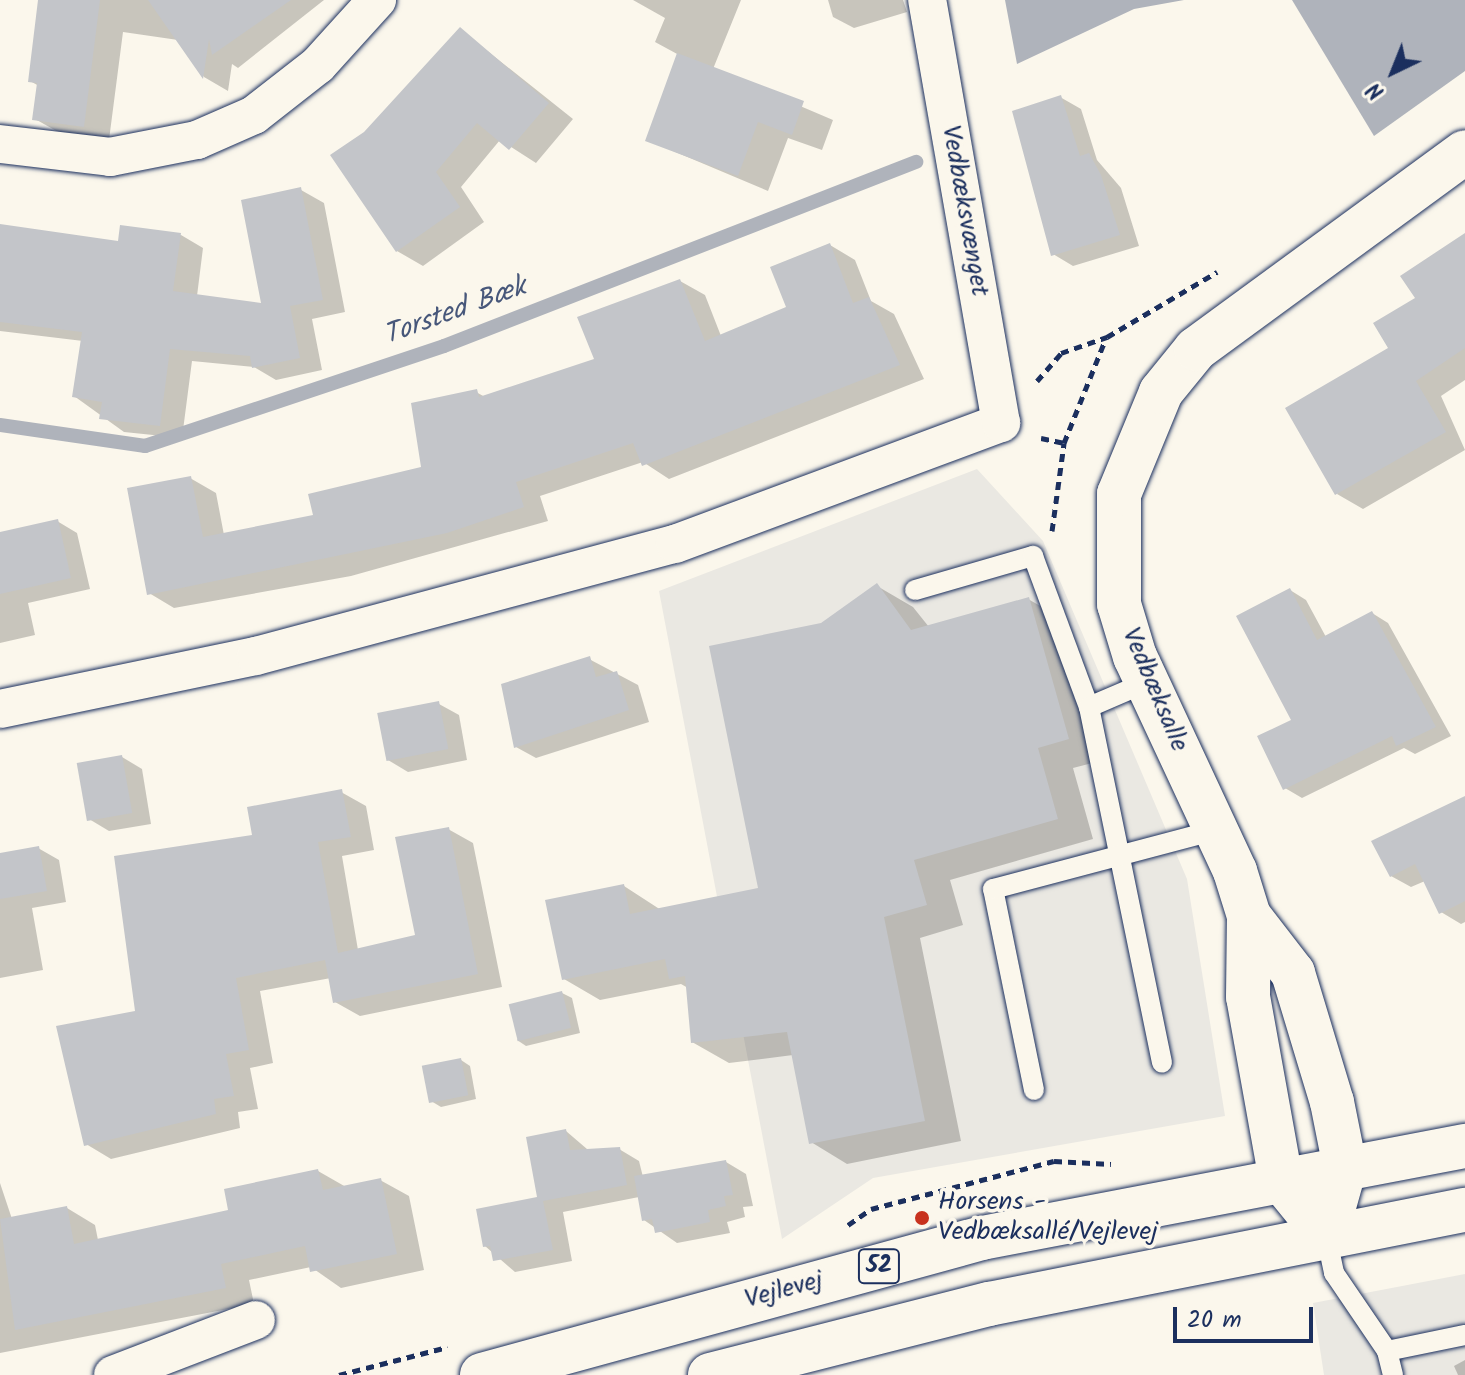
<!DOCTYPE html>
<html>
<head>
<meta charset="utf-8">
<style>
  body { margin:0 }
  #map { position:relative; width:1465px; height:1375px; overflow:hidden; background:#fbf7ec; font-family:Kalam,sans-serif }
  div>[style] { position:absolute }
  .built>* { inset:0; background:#eae8e2 }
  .water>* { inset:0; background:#afb3bb }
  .shadow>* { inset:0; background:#0003 }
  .stream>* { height:14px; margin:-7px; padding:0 7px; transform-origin:7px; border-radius:7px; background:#afb3bb }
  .building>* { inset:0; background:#c3c5c9; transform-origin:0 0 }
  .path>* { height:5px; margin-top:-2.5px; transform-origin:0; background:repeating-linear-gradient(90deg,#1b2f5e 0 8px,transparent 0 14px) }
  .roads { filter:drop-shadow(0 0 2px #1b2f5e) drop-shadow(0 0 2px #1b2f5e) }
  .lane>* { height:20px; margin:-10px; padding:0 10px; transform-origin:10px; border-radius:10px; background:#fbf7ec }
  .street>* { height:38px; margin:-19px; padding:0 19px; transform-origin:19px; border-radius:19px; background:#fbf7ec }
  .secondary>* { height:44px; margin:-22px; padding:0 22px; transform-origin:22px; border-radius:22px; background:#fbf7ec }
  .primary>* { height:44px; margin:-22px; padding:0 22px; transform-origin:22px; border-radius:22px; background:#fbf7ec }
  .dots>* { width:22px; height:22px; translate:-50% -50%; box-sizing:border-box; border:4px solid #fbf7ec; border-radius:50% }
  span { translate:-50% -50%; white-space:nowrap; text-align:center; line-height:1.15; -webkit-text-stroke:7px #fbf7ec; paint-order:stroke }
  .shield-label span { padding:2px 6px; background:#fbf7ec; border:2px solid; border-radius:6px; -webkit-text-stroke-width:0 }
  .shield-label { font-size:24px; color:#1b2f5e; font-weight:700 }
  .street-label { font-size:26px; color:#1b2f5e }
  .poi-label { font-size:26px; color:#1b2f5e }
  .left { translate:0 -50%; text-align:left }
  .water-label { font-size:28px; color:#47577a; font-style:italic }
  .north { position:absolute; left:1353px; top:32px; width:80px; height:80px; -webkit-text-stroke:6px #fbf7ec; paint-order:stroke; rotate:223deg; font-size:22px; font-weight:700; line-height:32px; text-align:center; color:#1b2f5e }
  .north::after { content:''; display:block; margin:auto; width:28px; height:36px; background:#1b2f5e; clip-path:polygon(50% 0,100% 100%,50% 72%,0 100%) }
  .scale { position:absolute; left:1173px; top:1307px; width:140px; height:36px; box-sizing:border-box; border:4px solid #1b2f5e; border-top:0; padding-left:10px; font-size:24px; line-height:28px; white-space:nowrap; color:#1b2f5e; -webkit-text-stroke:6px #fbf7ec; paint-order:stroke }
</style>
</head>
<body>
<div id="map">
  <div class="built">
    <i style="clip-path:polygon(977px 469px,1043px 541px,1187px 879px,1225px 1116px,873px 1178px,782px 1239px,659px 591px)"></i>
    <i style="clip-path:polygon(1465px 1274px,1465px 1375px,1324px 1375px,1313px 1303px)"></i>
  </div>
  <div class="water">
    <i style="clip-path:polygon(1005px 0,1184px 0,1134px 9px,1017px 64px)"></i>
    <i style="clip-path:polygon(1292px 0,1465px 0,1465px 71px,1374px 136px)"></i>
  </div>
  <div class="shadow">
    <i style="clip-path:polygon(40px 0,324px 0,238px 68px,232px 64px,228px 91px,204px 77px,178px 40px,123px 32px,109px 140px,60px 133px,35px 119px,39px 86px,30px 81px)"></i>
    <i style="clip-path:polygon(633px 0,741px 0,713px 69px,833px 120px,822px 150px,788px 138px,768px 191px,647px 140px,679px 55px,655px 42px,665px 18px)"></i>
    <i style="clip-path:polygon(828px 0,903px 0,907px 12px,854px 28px,833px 17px)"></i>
    <i style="clip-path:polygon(461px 30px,573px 119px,536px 163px,500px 140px,461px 187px,484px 222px,423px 266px,397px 251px,365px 134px)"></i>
    <i style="clip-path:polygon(1060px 97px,1081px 109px,1097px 160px,1121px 188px,1139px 246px,1073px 266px,1053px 254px)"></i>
    <i style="clip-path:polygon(301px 190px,324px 203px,345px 312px,312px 319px,322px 370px,276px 380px,254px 367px,192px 361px,182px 438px,124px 432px,74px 396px,83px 341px,0 331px,0 225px,119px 243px,181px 235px,203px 248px,197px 296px,264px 305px)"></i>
    <i style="clip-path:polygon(1465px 236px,1465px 380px,1441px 396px,1465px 450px,1363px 509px,1337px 494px,1390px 349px)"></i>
    <i style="clip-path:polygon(830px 245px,855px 260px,871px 301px,894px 314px,924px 379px,669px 479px,643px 462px,540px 496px,548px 521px,351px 576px,174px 608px,149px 593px,190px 478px,216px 493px,224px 535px,315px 517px,423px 469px,476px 392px,485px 397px,597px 360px,680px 281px,705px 295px,721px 336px,788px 309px)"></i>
    <i style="clip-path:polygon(57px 521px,77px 533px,90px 589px,28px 603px,35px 635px,0 643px,0 534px)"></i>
    <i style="clip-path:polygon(877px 586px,913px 607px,929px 627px,1028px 599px,1065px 620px,1104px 760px,1073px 768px,1093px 839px,950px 880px,963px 925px,920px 938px,961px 1141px,847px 1164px,811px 1142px,793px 1055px,729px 1063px,692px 1042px,688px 988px,681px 984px,600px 1000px,564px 979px,624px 886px,661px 910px,760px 889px,822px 625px)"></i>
    <i style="clip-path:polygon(1290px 590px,1306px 600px,1326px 637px,1372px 613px,1388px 623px,1451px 736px,1415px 754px,1404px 748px,1302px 798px,1285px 788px,1294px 721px)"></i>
    <i style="clip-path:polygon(589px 659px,638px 685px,649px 722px,536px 758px,516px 747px)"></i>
    <i style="clip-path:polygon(439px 704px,459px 715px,467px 760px,408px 772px,388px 760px)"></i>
    <i style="clip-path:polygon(122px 757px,142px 769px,151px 824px,109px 831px,89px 819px)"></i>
    <i style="clip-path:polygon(341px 792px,366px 806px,374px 850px,342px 856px,358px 950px,417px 937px,448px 829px,473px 843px,502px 987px,360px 1016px,335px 1002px,331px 978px,260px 991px,273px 1063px,250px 1068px,258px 1109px,238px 1112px,240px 1128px,111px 1159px,86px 1144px,138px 1013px,255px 837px)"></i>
    <i style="clip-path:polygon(1465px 798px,1465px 922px,1461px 924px,1441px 912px,1425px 881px,1411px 887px,1391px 876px)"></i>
    <i style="clip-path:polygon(38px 848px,59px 860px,66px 902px,32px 908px,43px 970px,0 978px,0 855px)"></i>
    <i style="clip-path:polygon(562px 993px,572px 998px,580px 1033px,526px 1046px,517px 1040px)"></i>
    <i style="clip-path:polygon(461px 1060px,470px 1066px,476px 1099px,441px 1107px,431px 1101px)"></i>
    <i style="clip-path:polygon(566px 1131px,587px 1149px,619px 1149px,639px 1161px,643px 1177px,726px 1162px,746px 1174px,753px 1206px,743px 1207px,745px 1217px,727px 1222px,730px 1233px,677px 1243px,644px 1220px,639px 1197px,563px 1212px,572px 1261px,515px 1272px,485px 1246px,539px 1198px)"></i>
    <i style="clip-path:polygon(318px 1171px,346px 1187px,380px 1180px,409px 1196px,424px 1270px,341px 1288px,311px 1267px,249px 1280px,254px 1304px,0 1353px,0 1183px,12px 1219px,67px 1208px,95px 1225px,98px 1240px,231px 1212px)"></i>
    <i style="clip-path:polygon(1465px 1360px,1465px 1375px,1458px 1375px,1454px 1366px)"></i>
  </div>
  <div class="stream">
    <i style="left:0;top:425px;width:147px;rotate:8.2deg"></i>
    <i style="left:145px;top:446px;width:315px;rotate:-18.5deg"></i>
    <i style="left:444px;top:346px;width:507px;rotate:-21.3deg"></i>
  </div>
  <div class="building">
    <i style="clip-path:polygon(38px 0,100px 0,84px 127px,32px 120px,37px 83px,28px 82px)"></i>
    <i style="clip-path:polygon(148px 0,291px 0,212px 55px,209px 39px,203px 79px)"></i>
    <i style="clip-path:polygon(460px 27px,549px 103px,509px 150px,477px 123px,436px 172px,460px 207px,396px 252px,330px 155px,364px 132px)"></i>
    <i style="clip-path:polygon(677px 53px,804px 101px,792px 135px,758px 122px,738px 176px,645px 141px)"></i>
    <i style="clip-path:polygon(1061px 95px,1080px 156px,1089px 153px,1101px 175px,1120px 235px,1051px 256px,1012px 111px)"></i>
    <i style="clip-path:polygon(301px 187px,323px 300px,290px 306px,300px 358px,252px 368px,250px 356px,170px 349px,160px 426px,99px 419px,102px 402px,72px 397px,82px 332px,0 322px,0 224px,118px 241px,120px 225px,181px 233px,173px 291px,261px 303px,241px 200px)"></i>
    <i style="clip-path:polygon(1465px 233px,1465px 348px,1416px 381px,1446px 432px,1335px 495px,1285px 408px,1388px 348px,1373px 323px,1415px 298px,1400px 276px)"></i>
    <i style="clip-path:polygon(830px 243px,853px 303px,869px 297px,900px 365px,642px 466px,633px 443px,516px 482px,524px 507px,447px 533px,147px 595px,127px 488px,191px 476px,203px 537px,313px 515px,308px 494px,421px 467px,411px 403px,477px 389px,479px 397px,594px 359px,577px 317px,680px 279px,705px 341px,786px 307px,770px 267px)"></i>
    <i style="clip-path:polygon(58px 519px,71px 578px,0 594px,0 532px)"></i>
    <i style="clip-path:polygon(877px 583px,911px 630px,1029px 597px,1069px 739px,1038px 748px,1058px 819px,914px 860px,927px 905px,884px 917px,925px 1121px,809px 1144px,787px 1032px,691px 1043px,685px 976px,669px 979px,665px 959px,562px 980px,545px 900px,624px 884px,630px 914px,758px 888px,709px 646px,821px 623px)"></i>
    <i style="clip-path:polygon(1290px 588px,1317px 640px,1372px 611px,1436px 727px,1396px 746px,1392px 736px,1283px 790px,1257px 736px,1291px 720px,1236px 616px)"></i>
    <i style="clip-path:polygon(590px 656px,596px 677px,617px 671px,629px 710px,514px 748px,501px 684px)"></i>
    <i style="left:439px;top:701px;width:49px;height:63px;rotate:79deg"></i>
    <i style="left:122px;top:755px;width:59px;height:46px;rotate:80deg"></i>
    <i style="clip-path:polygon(342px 789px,351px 837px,318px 842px,338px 953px,415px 935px,395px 837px,449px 827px,478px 974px,333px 1003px,325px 960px,236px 978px,249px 1050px,226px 1054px,234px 1096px,214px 1099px,216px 1114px,84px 1146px,56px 1026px,135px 1011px,114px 856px,252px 835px,247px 807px)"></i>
    <i style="clip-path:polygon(1465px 796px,1465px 901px,1439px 914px,1415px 864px,1390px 877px,1371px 841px)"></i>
    <i style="clip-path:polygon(39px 846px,47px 891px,0 899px,0 853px)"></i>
    <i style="left:562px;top:991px;width:38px;height:55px;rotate:76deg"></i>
    <i style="left:461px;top:1058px;width:38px;height:40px;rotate:79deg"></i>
    <i style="clip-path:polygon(566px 1129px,570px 1150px,620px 1147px,627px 1185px,543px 1201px,553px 1250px,493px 1261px,490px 1246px,483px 1247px,476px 1209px,537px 1197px,526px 1137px)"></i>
    <i style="clip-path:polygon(726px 1160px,733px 1195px,724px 1196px,726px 1206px,708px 1210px,710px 1222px,655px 1233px,652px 1219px,642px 1221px,634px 1176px)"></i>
    <i style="clip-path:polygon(318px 1169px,323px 1190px,381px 1178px,397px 1254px,310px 1272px,305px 1246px,221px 1264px,226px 1288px,15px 1330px,0 1219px,67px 1206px,74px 1244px,228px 1210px,224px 1189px)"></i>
  </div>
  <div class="path">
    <i style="left:1037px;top:381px;width:37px;rotate:-49deg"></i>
    <i style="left:1061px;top:353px;width:49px;rotate:-19.2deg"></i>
    <i style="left:1107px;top:337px;width:128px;rotate:-30.6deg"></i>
    <i style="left:1041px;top:438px;width:24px;rotate:12deg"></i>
    <i style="left:1052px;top:531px;width:89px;rotate:-82.2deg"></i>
    <i style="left:1064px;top:443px;width:113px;rotate:-68.2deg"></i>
    <i style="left:848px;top:1225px;width:28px;rotate:-35deg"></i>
    <i style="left:871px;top:1209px;width:189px;rotate:-14.7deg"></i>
    <i style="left:1054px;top:1161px;width:57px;rotate:3deg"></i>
    <i style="left:339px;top:1375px;width:112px;rotate:-14.5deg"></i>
  </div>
  <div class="roads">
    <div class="lane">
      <i style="left:915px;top:590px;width:123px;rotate:-16.1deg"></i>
      <i style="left:1033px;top:556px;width:161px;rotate:69.7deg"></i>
      <i style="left:1089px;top:707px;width:363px;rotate:78.4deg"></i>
      <i style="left:1089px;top:707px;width:63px;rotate:-23.3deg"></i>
      <i style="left:1034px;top:1090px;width:205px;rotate:-101.5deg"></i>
      <i style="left:993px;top:889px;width:231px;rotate:-14.8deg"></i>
      <i style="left:1326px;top:1235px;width:39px;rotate:78deg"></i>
      <i style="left:1334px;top:1273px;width:94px;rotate:55.8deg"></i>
      <i style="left:1387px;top:1351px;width:80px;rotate:-11.6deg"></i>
      <i style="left:1387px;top:1351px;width:25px;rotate:76deg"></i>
    </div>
    <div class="street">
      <i style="left:0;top:144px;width:111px;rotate:6.7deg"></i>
      <i style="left:110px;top:157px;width:89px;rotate:-11.1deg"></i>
      <i style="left:197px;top:140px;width:62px;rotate:-23.7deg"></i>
      <i style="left:254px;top:115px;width:81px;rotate:-38deg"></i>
      <i style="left:318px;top:65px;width:88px;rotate:-47.8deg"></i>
      <i style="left:0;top:709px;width:261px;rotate:-11.7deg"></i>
      <i style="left:256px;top:656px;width:434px;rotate:-15deg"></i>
      <i style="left:675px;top:544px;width:348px;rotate:-20.4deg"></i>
      <i style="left:1001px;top:423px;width:429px;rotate:-99.9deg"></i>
      <i style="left:113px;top:1375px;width:153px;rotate:-21deg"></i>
    </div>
    <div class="secondary">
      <i style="left:1249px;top:916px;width:72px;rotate:52.3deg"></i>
      <i style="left:1293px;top:973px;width:135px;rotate:73.2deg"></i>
      <i style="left:1332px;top:1102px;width:66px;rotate:78.7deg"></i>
      <i style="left:1345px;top:1167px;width:71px;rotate:105.6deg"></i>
      <i style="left:1326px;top:1235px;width:71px;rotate:-129.3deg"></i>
      <i style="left:1281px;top:1180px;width:186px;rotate:-100.2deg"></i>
      <i style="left:1248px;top:997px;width:81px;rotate:-89.3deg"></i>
      <i style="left:1249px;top:916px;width:47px;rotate:-107.3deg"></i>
      <i style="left:1235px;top:871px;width:236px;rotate:-115deg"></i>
      <i style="left:1135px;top:657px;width:55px;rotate:-106.8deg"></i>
      <i style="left:1119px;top:604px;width:110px;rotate:-90deg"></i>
      <i style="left:1119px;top:494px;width:110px;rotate:-67.6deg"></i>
      <i style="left:1161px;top:392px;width:55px;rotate:-50.9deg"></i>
      <i style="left:1196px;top:349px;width:333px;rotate:-36.2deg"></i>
    </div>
    <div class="primary">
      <i style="left:482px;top:1375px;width:518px;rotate:-15.32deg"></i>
      <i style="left:982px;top:1238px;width:492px;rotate:-10.8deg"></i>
      <i style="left:710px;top:1375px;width:288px;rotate:-14.3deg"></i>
      <i style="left:989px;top:1304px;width:485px;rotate:-11.2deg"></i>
    </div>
  </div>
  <div class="dots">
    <i style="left:922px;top:1218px;background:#c8321e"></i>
  </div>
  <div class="shield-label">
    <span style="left:879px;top:1266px">52</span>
  </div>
  <div class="street-label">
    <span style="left:964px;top:211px;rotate:80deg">Vedbæksvænget</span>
    <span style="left:1154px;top:690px;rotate:67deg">Vedbæksalle</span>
    <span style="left:784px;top:1291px;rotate:-15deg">Vejlevej</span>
  </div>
  <div class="poi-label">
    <span class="left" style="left:938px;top:1218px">Horsens -<br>Vedbæksallé/Vejlevej</span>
  </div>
  <div class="water-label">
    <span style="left:455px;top:312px;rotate:-20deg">Torsted Bæk</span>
  </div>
  <div class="north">N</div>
  <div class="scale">20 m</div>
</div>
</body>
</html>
